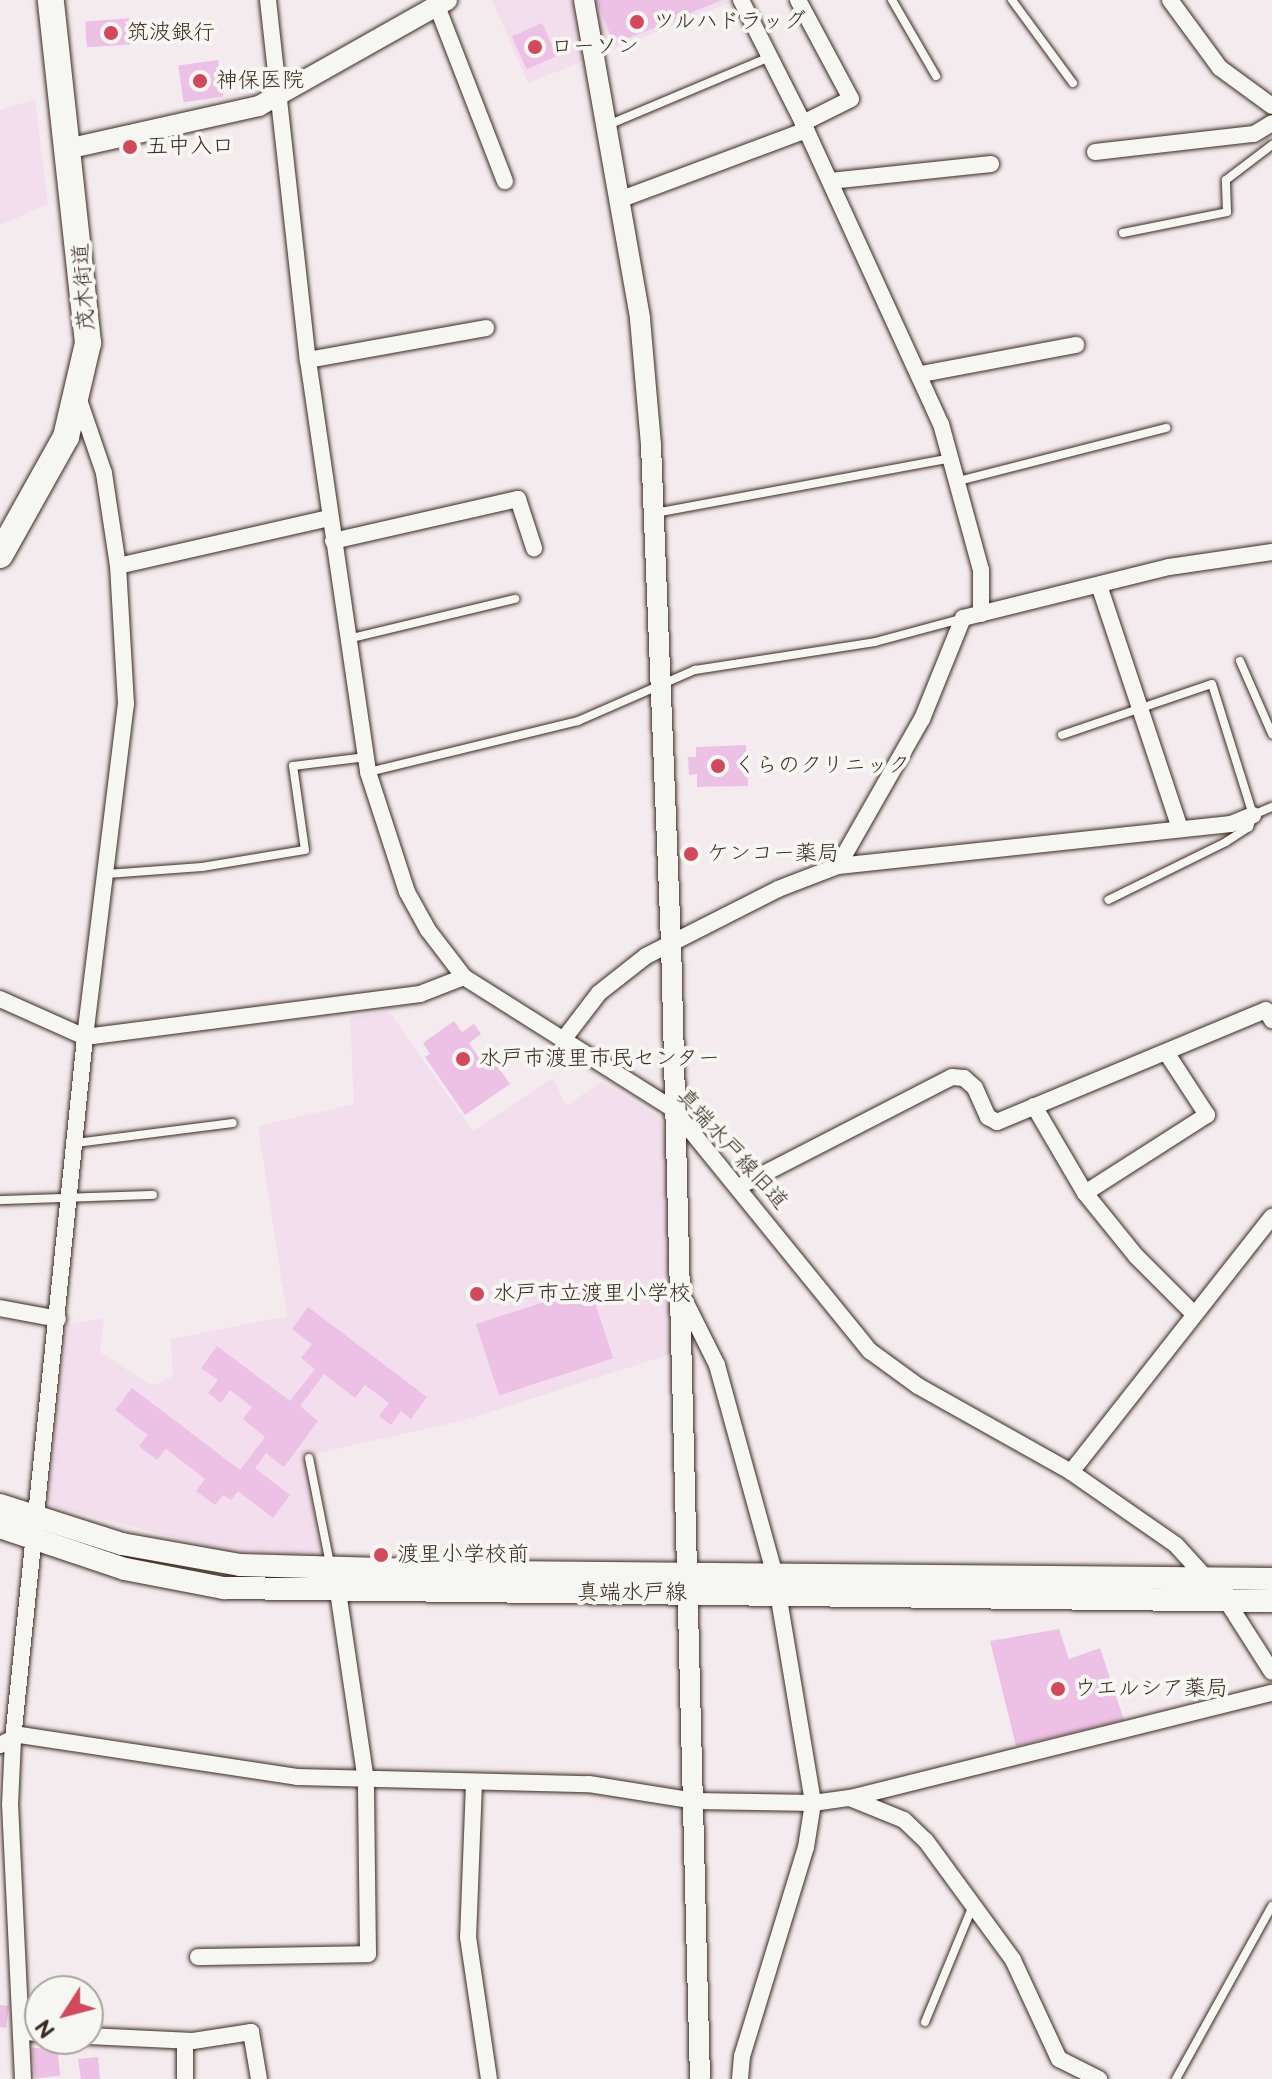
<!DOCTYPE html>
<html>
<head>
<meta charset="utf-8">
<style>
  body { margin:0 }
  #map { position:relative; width:1272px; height:2079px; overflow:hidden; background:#f4ebef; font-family:"Balsamiq Sans","Klee One",sans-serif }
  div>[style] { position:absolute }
  .built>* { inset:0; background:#f2deec }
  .building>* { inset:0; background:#edc0e5; transform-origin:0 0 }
  .roads { filter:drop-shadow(0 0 2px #3b2a1e) drop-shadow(0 0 2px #3b2a1e) }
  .service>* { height:8px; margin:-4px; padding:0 4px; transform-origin:4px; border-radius:4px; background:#f6f6f2 }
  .minor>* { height:16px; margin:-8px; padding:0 8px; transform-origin:8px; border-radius:8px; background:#f6f6f2 }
  .tertiary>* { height:20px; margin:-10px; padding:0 10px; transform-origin:10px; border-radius:10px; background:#f6f6f2 }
  .secondary>* { height:22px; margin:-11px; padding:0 11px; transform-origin:11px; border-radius:11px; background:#f6f6f2 }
  .trunk>* { height:26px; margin:-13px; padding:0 13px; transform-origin:13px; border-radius:13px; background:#f6f6f2 }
  .dots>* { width:22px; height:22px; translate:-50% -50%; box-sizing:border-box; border:4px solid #f6f6f2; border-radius:50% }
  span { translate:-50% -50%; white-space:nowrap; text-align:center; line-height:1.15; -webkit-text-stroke:8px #f6f6f2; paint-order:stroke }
  .poi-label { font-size:22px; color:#3b2a1e }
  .left { translate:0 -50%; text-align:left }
  .street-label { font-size:22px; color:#3b2a1e }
  .north { position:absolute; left:24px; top:1975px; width:80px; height:80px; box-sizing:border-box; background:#f6f6f2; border:2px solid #aba49d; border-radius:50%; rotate:234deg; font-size:22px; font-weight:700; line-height:32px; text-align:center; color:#3b2a1e }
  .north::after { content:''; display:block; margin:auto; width:28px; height:36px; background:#d1495b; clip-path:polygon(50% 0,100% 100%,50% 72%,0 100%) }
</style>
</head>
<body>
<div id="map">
  <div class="built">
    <i style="clip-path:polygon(492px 0,572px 0,584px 61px,528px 83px)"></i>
    <i style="clip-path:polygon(593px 0,733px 0,733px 1px,605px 53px)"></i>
    <i style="clip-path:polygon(35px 99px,48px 204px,0 225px,0 110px)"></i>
    <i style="clip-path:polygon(389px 1011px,473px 1131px,553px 1078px,566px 1106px,601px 1082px,659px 1117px,667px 1138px,670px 1354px,465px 1420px,305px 1456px,320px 1554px,233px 1552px,48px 1505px,66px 1325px,104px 1318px,100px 1352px,152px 1386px,173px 1376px,171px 1339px,287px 1316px,258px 1126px,354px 1104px,350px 1017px)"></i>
  </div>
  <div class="building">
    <i style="clip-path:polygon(596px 0,722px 0,614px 44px)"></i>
    <i style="left:134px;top:18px;width:26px;height:49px;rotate:86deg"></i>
    <i style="left:542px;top:23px;width:36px;height:33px;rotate:66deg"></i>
    <i style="left:218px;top:60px;width:37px;height:40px;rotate:82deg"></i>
    <i style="clip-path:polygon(746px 745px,748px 786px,697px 787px,697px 774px,689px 775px,688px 757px,696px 757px,696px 747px)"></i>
    <i style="clip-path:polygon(454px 1021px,462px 1032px,474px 1024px,481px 1034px,469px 1043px,485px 1067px,494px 1061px,510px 1084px,465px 1115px,425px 1057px,430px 1054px,423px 1043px)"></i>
    <i style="left:590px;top:1287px;width:75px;height:120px;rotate:72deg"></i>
    <i style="clip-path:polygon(308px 1307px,427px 1397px,411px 1419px,401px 1411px,391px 1425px,379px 1416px,389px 1403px,365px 1385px,355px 1398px,324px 1374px,300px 1406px,318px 1421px,284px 1467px,266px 1453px,255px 1468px,290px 1495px,273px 1518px,238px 1491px,231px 1500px,223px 1495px,215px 1505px,196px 1491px,205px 1479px,166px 1449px,157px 1460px,139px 1446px,148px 1435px,115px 1410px,132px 1388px,240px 1470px,265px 1437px,243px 1419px,252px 1407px,230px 1390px,221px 1403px,208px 1393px,218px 1380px,201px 1368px,217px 1346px,290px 1401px,315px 1369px,301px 1358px,312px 1344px,292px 1329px)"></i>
    <i style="clip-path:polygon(1059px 1629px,1069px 1659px,1100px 1648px,1124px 1720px,1016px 1746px,990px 1641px)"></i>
    <i style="clip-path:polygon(0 2005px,9px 2006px,6px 2028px,0 2027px)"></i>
    <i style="left:57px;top:2046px;width:30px;height:25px;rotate:84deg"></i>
    <i style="clip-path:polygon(98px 2057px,100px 2079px,81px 2079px,78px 2059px)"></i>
  </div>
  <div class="roads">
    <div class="service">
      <i style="left:892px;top:0;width:88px;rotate:59.9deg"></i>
      <i style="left:1012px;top:0;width:103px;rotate:53.7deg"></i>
      <i style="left:608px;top:125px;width:176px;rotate:-22.8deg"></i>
      <i style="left:1123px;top:233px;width:106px;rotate:-11.4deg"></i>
      <i style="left:1227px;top:212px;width:32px;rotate:-92deg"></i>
      <i style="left:1226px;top:180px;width:58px;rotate:-37.3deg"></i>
      <i style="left:959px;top:481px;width:214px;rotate:-14.4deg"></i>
      <i style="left:655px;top:513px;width:302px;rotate:-10.5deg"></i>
      <i style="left:348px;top:639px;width:172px;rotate:-13.5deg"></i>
      <i style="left:1240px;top:661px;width:80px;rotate:66.3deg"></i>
      <i style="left:1062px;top:735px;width:158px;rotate:-18.8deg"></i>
      <i style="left:1212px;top:684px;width:137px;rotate:72.6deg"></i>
      <i style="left:1253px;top:815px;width:13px;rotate:108deg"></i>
      <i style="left:1249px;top:827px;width:27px;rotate:147deg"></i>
      <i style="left:1226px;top:842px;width:131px;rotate:153.8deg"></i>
      <i style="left:369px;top:772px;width:215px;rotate:-13.7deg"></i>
      <i style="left:578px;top:721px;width:128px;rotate:-23.6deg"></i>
      <i style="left:695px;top:670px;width:182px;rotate:-8.8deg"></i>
      <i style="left:875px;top:642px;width:89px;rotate:-15deg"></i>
      <i style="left:1253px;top:815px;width:21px;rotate:-23deg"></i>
      <i style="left:107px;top:874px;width:95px;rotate:-4.2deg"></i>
      <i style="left:202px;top:867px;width:104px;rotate:-9.4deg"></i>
      <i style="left:305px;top:850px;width:85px;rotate:-98.1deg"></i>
      <i style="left:293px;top:766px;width:74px;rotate:-7deg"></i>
      <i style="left:76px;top:1143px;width:158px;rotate:-7.3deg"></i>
      <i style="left:0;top:1200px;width:153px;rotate:-1.9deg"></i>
      <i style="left:309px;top:1458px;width:108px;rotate:78.8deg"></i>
      <i style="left:925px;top:2022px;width:123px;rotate:-67.6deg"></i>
      <i style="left:1176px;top:2079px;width:198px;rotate:-61deg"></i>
    </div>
    <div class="minor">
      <i style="left:268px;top:0;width:362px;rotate:83.7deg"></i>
      <i style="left:308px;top:360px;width:416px;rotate:81.7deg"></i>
      <i style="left:368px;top:772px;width:126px;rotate:72deg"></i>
      <i style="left:407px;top:892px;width:43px;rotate:61.1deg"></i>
      <i style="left:428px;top:930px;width:59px;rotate:52.5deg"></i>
      <i style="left:464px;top:977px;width:249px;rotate:32.3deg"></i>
      <i style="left:674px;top:1110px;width:311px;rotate:50.9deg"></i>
      <i style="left:870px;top:1351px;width:59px;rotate:36.1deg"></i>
      <i style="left:918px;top:1386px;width:176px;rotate:29.3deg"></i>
      <i style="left:1071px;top:1472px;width:128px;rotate:34.8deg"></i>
      <i style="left:1176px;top:1545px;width:74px;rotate:47.7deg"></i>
      <i style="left:1226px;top:1600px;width:85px;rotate:57.4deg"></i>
      <i style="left:741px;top:0;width:138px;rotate:63.2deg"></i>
      <i style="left:798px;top:0;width:112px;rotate:61.8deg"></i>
      <i style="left:851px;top:99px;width:54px;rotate:153.4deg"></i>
      <i style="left:803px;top:123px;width:331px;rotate:65.4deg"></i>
      <i style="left:941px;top:424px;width:151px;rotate:74.7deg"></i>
      <i style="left:981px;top:570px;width:44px;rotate:90deg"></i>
      <i style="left:1170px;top:0;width:84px;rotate:53.7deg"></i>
      <i style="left:1220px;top:68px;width:64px;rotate:36.2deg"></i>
      <i style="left:437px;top:6px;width:188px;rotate:68.8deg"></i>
      <i style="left:1095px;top:152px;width:160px;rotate:-6.5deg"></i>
      <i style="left:1254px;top:134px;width:21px;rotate:-31deg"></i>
      <i style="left:830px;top:181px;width:162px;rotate:-6deg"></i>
      <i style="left:619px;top:200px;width:200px;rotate:-20.5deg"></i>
      <i style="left:308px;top:360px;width:181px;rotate:-10.2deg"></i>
      <i style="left:922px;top:374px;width:157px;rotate:-10.7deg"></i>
      <i style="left:333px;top:541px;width:190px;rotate:-12.8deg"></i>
      <i style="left:518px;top:499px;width:52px;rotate:71.9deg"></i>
      <i style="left:118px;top:566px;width:217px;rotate:-12.8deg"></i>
      <i style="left:1099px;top:585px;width:257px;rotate:71.6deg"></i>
      <i style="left:838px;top:866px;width:169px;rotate:-60.3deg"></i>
      <i style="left:922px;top:719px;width:109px;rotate:-67.9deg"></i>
      <i style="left:963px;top:618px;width:212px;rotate:-13.9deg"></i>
      <i style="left:1169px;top:567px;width:104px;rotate:-8.3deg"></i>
      <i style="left:0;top:999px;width:93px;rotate:24.1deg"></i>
      <i style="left:85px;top:1037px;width:338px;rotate:-7.3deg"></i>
      <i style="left:420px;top:994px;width:47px;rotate:-21.1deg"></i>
      <i style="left:563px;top:1040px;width:59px;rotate:-52.5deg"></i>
      <i style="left:599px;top:993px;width:60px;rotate:-38.2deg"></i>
      <i style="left:646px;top:956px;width:148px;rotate:-26.9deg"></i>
      <i style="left:778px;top:889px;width:64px;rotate:-21deg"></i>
      <i style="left:838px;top:866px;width:395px;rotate:-6.1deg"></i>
      <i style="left:1231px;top:824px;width:24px;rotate:-22deg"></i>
      <i style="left:1034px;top:1106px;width:101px;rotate:59.6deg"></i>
      <i style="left:1085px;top:1193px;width:81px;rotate:51deg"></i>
      <i style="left:1136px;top:1256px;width:82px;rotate:45deg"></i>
      <i style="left:740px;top:1186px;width:238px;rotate:-27.2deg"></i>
      <i style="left:952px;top:1077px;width:12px;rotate:5deg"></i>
      <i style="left:964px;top:1078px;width:15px;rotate:42deg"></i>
      <i style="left:975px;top:1088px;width:32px;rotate:66deg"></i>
      <i style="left:988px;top:1117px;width:10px;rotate:29deg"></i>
      <i style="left:997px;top:1122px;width:291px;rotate:-22.6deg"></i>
      <i style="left:1266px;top:1010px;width:12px;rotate:59deg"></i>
      <i style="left:1085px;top:1193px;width:145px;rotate:-32.6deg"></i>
      <i style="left:1207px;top:1115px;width:75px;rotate:-123.1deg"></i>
      <i style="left:680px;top:1291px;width:83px;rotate:63.4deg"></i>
      <i style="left:717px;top:1365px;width:218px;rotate:74.6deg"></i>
      <i style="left:775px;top:1575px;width:231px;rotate:80.5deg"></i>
      <i style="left:813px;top:1803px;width:45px;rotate:99deg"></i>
      <i style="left:806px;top:1847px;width:219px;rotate:107deg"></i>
      <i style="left:742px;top:2056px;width:23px;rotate:95deg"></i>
      <i style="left:0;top:1308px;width:59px;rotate:10.7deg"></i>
      <i style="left:1071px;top:1472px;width:325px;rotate:-51.8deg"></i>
      <i style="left:0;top:1745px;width:22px;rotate:-27deg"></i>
      <i style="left:20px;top:1735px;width:280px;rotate:8.6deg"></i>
      <i style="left:297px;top:1777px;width:292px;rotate:1.4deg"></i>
      <i style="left:589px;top:1784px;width:107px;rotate:9.1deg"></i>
      <i style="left:695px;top:1801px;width:118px;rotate:1deg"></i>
      <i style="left:813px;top:1803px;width:37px;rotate:-8deg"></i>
      <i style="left:850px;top:1798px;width:58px;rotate:22.2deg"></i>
      <i style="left:904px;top:1820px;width:30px;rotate:44deg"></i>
      <i style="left:926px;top:1841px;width:147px;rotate:53.8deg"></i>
      <i style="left:1013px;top:1960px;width:109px;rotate:65.1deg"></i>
      <i style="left:1059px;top:2059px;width:45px;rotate:26.6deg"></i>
      <i style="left:474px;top:1783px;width:154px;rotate:92.2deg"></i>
      <i style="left:468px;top:1937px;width:144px;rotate:81.6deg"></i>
      <i style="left:850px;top:1798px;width:435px;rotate:-14deg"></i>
      <i style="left:198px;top:1957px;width:170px;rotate:-1deg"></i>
      <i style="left:368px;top:1954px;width:173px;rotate:-90.7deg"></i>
      <i style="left:366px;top:1781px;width:191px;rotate:-98.4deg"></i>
      <i style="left:22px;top:2032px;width:18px;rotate:3deg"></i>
      <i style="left:88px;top:2036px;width:105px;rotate:2.7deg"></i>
      <i style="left:193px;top:2041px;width:59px;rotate:-8.8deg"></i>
      <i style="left:251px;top:2032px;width:48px;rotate:80.3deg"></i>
      <i style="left:185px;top:2041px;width:38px;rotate:90deg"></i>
      <i style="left:23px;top:2079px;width:274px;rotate:-92.7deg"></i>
      <i style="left:10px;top:1805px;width:66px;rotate:-87.4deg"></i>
      <i style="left:13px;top:1739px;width:706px;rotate:-84.14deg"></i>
      <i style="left:85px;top:1037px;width:336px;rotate:-83deg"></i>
      <i style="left:126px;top:704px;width:138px;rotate:-93.3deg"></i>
      <i style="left:118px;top:566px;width:94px;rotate:-98.6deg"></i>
      <i style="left:104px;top:473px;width:77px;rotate:-108.9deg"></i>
    </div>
    <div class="tertiary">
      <i style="left:584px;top:0;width:324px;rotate:80deg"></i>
      <i style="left:640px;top:319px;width:126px;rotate:85deg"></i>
      <i style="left:651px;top:445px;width:497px;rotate:87.7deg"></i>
      <i style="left:671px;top:942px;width:1137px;rotate:88.54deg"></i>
      <i style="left:71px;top:148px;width:193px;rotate:-12.6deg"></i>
      <i style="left:259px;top:106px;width:216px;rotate:-29.4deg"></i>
    </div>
    <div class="secondary">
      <i style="left:0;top:1505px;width:128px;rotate:17.7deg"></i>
      <i style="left:122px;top:1544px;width:120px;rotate:10.1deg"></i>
      <i style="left:240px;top:1565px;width:256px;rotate:1.6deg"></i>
      <i style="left:496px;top:1572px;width:776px;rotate:0.52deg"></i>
      <i style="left:0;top:1527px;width:132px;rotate:18.6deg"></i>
      <i style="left:125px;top:1569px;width:101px;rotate:10.9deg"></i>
      <i style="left:224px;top:1588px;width:1048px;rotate:0.71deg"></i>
    </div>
    <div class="trunk">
      <i style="left:0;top:555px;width:135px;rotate:-60.8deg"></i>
      <i style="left:66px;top:437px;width:97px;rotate:-76.8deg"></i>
      <i style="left:88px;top:343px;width:345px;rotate:-96.2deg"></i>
    </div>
  </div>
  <div class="dots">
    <i style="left:637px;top:22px;background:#d1495b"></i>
    <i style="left:111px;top:33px;background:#d1495b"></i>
    <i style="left:535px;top:47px;background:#d1495b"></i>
    <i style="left:200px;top:81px;background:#d1495b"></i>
    <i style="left:130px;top:147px;background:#d1495b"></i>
    <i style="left:718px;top:766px;background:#d1495b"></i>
    <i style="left:691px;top:854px;background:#d1495b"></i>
    <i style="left:463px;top:1059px;background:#d1495b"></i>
    <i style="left:477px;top:1294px;background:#d1495b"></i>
    <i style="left:381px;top:1555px;background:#d1495b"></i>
    <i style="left:1058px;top:1689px;background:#d1495b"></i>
  </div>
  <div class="poi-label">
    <span class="left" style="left:653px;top:22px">ツルハドラッグ</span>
    <span class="left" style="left:127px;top:33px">筑波銀行</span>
    <span class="left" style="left:551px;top:47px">ローソン</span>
    <span class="left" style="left:216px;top:81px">神保医院</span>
    <span class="left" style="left:146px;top:147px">五中入口</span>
    <span class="left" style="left:734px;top:766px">くらのクリニック</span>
    <span class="left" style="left:707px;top:854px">ケンコー薬局</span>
    <span class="left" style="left:479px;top:1059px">水戸市渡里市民センター</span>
    <span class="left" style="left:493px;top:1294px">水戸市立渡里小学校</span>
    <span class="left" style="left:397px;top:1555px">渡里小学校前</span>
    <span class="left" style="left:1074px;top:1689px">ウエルシア薬局</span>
  </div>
  <div class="street-label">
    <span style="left:84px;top:287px;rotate:-94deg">茂木街道</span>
    <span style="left:732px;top:1149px;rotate:48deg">真端水戸線旧道</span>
    <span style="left:632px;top:1593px">真端水戸線</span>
  </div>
  <div class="north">N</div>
</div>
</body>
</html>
